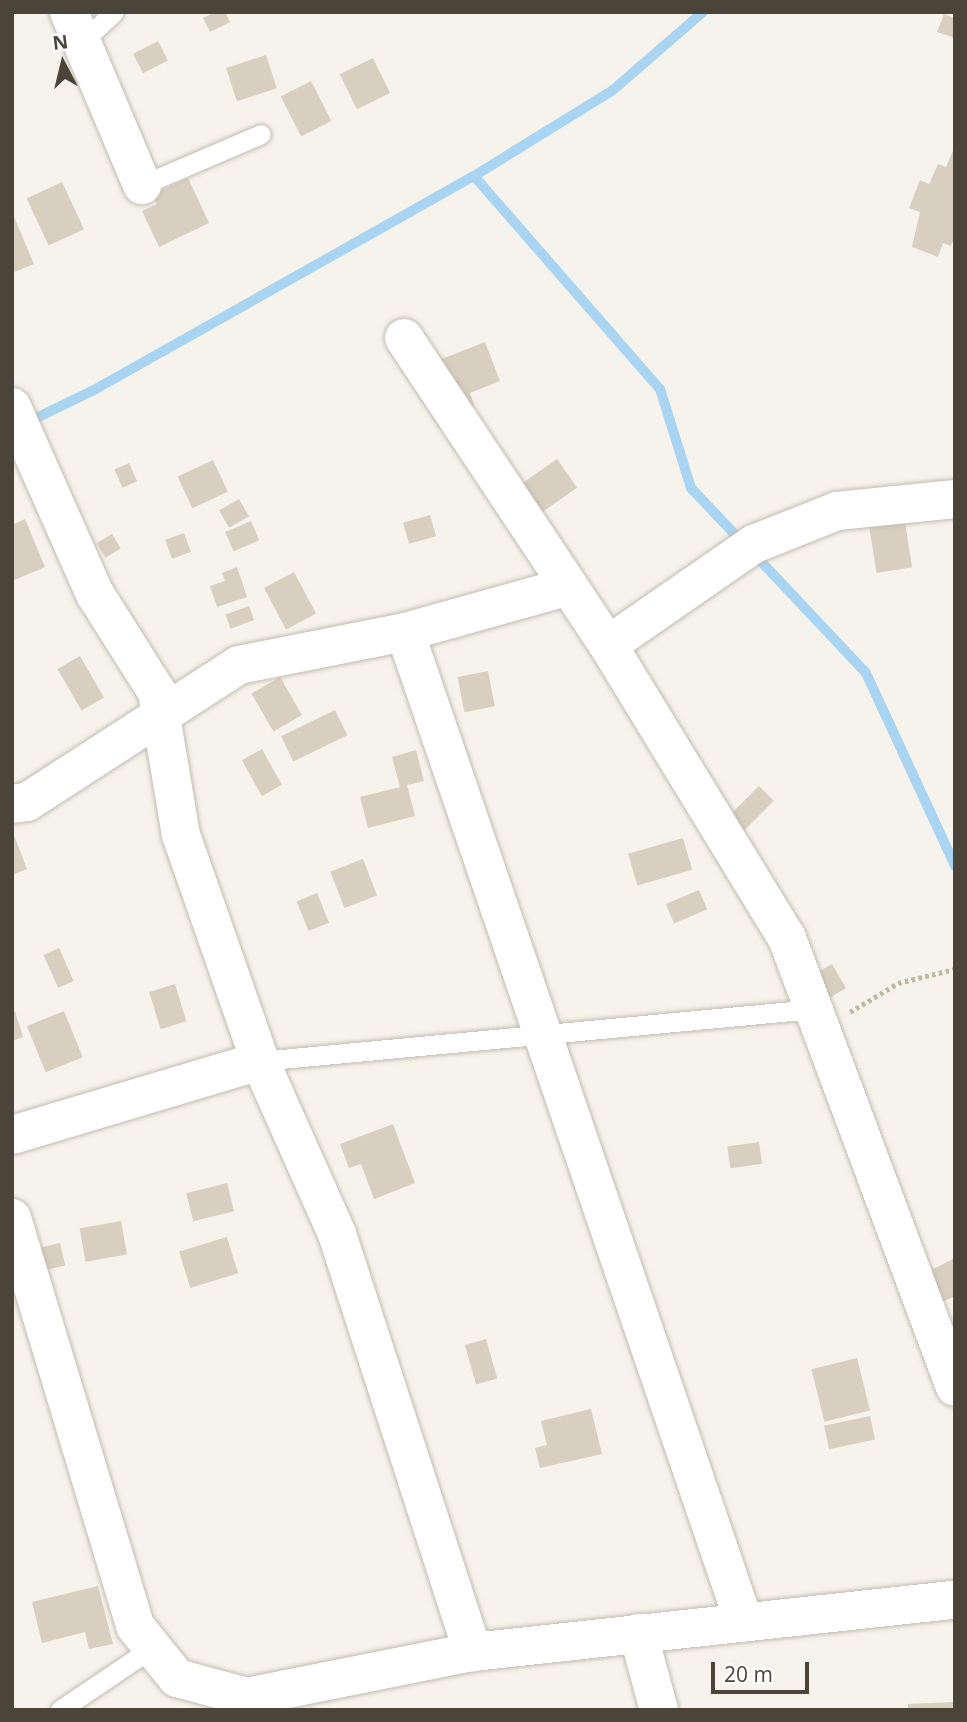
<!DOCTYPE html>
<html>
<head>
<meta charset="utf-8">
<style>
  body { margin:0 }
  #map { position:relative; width:967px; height:1722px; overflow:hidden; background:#f6f3ec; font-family:"Open Sans",sans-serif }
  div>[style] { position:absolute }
  .stream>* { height:10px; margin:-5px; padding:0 5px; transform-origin:5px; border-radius:5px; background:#a9d4f2 }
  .building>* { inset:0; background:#d8cfc1; transform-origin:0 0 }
  .path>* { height:4.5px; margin-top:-2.25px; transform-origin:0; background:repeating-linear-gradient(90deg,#c4b79f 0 3.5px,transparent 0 7px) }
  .roads { filter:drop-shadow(0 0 2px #c2bbae) drop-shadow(0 0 2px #c2bbae) }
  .lane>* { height:19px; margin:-9.5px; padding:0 9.5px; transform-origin:9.5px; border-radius:9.5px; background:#fff }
  .street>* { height:38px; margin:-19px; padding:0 19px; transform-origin:19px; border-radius:19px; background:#fff }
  span { translate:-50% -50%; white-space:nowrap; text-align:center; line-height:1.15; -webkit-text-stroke:5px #fff; paint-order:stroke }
  .frame { position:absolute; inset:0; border:14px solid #4b4439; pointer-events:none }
  .north { position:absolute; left:28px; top:28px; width:70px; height:70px; -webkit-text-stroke:5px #fff; paint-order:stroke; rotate:353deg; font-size:19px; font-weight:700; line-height:28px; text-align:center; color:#4b4439 }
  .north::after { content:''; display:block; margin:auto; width:24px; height:32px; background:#4b4439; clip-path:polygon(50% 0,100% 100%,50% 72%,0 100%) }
  .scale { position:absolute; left:711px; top:1662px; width:98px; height:32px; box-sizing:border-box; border:4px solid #4b4439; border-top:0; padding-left:9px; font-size:21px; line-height:24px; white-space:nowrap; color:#4b4439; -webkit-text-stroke:5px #fff; paint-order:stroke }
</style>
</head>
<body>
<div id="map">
  <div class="stream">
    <i style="left:474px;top:176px;width:283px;rotate:48.9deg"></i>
    <i style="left:660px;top:389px;width:104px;rotate:72.6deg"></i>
    <i style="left:691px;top:488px;width:74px;rotate:46.6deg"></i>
    <i style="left:26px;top:423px;width:76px;rotate:-25.9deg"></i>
    <i style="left:94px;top:390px;width:436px;rotate:-29.4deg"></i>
    <i style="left:474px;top:176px;width:163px;rotate:-31.7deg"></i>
    <i style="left:613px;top:90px;width:119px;rotate:-40.9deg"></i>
    <i style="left:753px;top:553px;width:165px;rotate:46.7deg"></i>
    <i style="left:866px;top:673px;width:213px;rotate:65.2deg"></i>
  </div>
  <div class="building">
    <i style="clip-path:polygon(215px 12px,225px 12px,230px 22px,210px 32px,203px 18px)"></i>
    <i style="clip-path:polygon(944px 14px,955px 18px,955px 38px,937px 32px)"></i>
    <i style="left:158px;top:41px;width:22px;height:28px;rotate:63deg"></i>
    <i style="left:266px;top:55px;width:35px;height:42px;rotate:72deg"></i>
    <i style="left:373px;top:58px;width:39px;height:37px;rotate:64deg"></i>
    <i style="left:311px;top:81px;width:45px;height:34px;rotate:63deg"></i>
    <i style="clip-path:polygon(955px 146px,955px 236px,951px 246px,943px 243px,938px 257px,912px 247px,920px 212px,909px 208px,920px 180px,929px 184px,938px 164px,946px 167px)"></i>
    <i style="clip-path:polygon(188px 178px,209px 223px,159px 247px,142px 211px,157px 204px,152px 195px)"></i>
    <i style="left:62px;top:182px;width:52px;height:39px;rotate:65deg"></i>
    <i style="clip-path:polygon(12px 212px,34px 264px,12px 273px)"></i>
    <i style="clip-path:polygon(485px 342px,500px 381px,470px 393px,474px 405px,449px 414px,429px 364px)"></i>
    <i style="left:557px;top:459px;width:35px;height:47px;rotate:55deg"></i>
    <i style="left:213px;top:460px;width:35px;height:39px;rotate:65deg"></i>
    <i style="left:129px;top:463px;width:20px;height:16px;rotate:66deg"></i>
    <i style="left:239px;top:499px;width:20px;height:23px;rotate:60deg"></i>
    <i style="left:903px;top:510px;width:58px;height:36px;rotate:81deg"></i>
    <i style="left:430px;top:515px;width:22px;height:28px;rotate:74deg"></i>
    <i style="clip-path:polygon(25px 519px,45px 567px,12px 581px,12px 525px)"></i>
    <i style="left:251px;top:521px;width:21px;height:28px;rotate:67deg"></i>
    <i style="left:184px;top:533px;width:20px;height:20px;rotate:70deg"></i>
    <i style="left:112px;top:534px;width:17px;height:18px;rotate:59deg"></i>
    <i style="clip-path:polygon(237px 567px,247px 597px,217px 607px,210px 586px,225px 581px,222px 573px)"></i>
    <i style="left:294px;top:572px;width:47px;height:34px;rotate:62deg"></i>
    <i style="left:249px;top:606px;width:15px;height:25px;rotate:70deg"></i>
    <i style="left:80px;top:656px;width:48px;height:26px;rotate:60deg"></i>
    <i style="left:488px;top:671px;width:36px;height:31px;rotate:79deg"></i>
    <i style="left:280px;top:677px;width:44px;height:33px;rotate:60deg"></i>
    <i style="left:335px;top:710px;width:28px;height:60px;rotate:64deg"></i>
    <i style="left:262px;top:749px;width:41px;height:23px;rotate:61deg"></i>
    <i style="clip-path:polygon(416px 750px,424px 781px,407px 785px,415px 816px,368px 828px,360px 797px,400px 787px,392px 757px)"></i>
    <i style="left:759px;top:786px;width:21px;height:45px;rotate:45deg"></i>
    <i style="clip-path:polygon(12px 830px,27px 869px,12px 875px)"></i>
    <i style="left:683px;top:838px;width:33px;height:57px;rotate:74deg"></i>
    <i style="left:363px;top:859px;width:39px;height:35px;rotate:69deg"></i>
    <i style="left:699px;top:890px;width:21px;height:36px;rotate:67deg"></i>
    <i style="left:317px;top:893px;width:32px;height:22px;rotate:68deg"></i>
    <i style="left:59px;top:948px;width:36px;height:17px;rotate:66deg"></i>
    <i style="left:832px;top:964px;width:28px;height:34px;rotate:60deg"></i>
    <i style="left:175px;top:984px;width:39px;height:27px;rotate:73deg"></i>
    <i style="clip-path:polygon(15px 1011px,23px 1037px,12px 1041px,12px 1012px)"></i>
    <i style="left:64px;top:1011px;width:50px;height:40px;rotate:68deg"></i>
    <i style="clip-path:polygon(393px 1124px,415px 1183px,374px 1199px,361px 1164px,349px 1168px,340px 1144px)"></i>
    <i style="left:759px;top:1142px;width:22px;height:32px;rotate:82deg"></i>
    <i style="left:227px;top:1183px;width:29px;height:42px;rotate:76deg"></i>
    <i style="left:121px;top:1221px;width:34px;height:42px;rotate:80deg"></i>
    <i style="left:227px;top:1237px;width:38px;height:50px;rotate:73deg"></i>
    <i style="left:60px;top:1243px;width:23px;height:33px;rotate:77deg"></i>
    <i style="clip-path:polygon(955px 1258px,955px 1296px,926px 1310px,911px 1280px)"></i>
    <i style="left:486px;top:1339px;width:41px;height:22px;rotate:74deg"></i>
    <i style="left:857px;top:1358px;width:54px;height:47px;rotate:76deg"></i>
    <i style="clip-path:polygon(591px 1409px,602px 1454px,540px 1468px,535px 1448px,547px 1445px,541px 1421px)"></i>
    <i style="left:870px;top:1416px;width:24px;height:47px;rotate:78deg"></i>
    <i style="clip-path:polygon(98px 1586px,113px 1644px,89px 1649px,85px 1632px,42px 1643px,32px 1602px)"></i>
    <i style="clip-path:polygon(955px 1702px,955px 1710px,908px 1710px,908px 1704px)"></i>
  </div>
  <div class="path">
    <i style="left:850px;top:1012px;width:56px;rotate:-31.1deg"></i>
    <i style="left:898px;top:983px;width:59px;rotate:-13.8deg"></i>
  </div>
  <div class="roads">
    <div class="lane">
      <i style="left:83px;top:41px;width:42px;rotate:-43.1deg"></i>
      <i style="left:142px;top:185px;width:129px;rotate:-23.2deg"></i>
      <i style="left:260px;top:1061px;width:555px;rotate:-5.37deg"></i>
      <i style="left:60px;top:1710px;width:111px;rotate:-34deg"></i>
    </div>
    <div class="street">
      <i style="left:69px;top:12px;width:188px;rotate:67.1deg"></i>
      <i style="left:404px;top:338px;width:369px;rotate:56.4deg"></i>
      <i style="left:608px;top:645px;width:343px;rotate:58.6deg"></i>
      <i style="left:787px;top:938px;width:479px;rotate:69.5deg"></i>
      <i style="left:12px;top:407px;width:205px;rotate:66.1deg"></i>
      <i style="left:95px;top:594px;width:116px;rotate:57.7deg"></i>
      <i style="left:157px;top:692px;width:145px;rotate:80.5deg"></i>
      <i style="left:181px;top:835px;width:239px;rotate:70.7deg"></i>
      <i style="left:260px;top:1061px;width:189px;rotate:66deg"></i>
      <i style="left:337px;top:1234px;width:440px;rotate:72deg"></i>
      <i style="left:405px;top:632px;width:1046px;rotate:71.1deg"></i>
      <i style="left:608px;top:645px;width:178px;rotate:-34.7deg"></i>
      <i style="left:754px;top:544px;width:89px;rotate:-21.7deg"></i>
      <i style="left:837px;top:511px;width:119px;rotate:-5.8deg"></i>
      <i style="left:12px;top:804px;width:15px;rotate:-8deg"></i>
      <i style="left:27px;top:802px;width:252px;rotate:-32.9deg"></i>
      <i style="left:239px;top:665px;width:169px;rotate:-11.2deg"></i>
      <i style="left:405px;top:632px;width:167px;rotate:-15.6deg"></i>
      <i style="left:12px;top:1135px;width:259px;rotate:-16.6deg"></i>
      <i style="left:12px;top:1218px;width:426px;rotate:73.2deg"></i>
      <i style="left:135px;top:1626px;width:67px;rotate:51.1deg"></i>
      <i style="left:177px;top:1678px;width:73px;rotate:15.2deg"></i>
      <i style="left:247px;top:1697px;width:230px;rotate:-11.3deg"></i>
      <i style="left:473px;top:1652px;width:485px;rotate:-6.2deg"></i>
      <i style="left:638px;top:1633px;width:80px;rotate:74.7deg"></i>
    </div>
  </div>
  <div class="frame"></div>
  <div class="north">N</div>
  <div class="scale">20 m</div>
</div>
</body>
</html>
